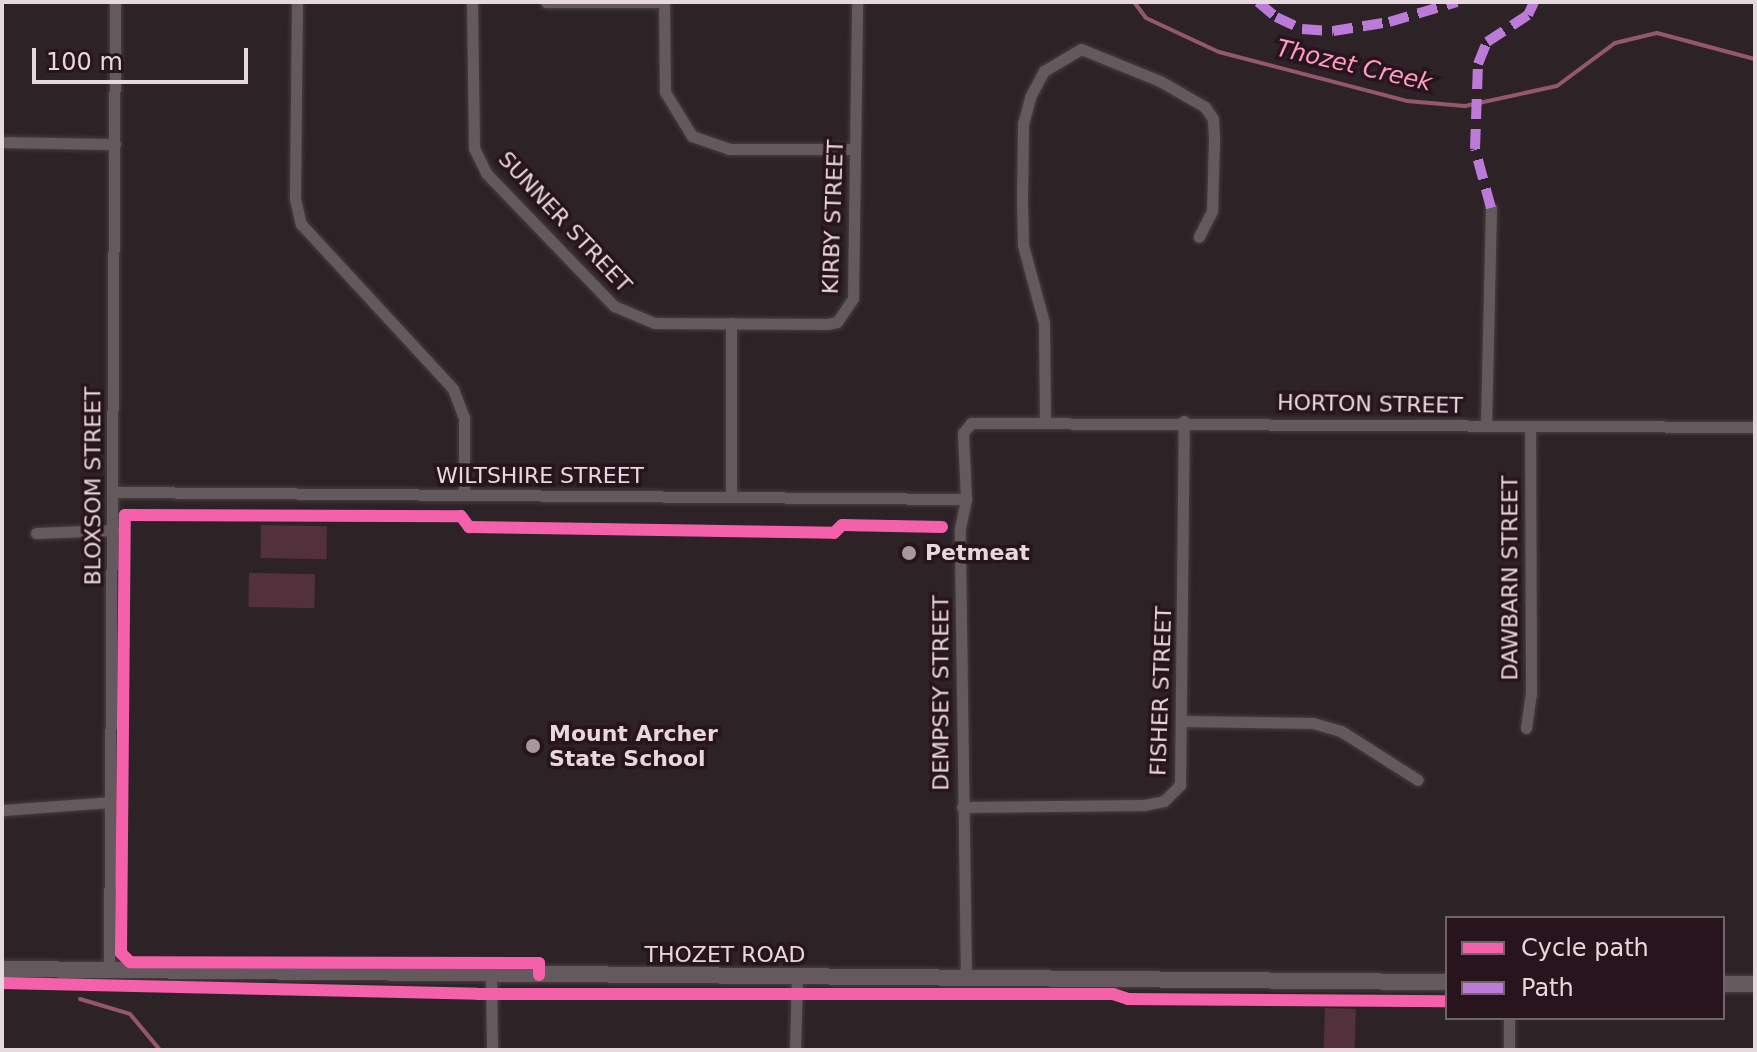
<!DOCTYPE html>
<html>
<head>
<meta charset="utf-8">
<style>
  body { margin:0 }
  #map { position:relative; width:1757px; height:1052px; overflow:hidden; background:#2d2327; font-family:"DejaVu Sans",sans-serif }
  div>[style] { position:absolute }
  .green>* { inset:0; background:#52313d; transform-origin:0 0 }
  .stream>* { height:4px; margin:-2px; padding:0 2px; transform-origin:2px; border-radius:2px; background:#955770 }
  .roads { filter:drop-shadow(0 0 2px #473e41) drop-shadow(0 0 2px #473e41) }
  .street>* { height:11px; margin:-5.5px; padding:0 5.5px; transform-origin:5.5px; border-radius:5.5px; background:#645a5e }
  .secondary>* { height:16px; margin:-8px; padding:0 8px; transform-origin:8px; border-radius:8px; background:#645a5e }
  .quiet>* { height:10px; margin-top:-5px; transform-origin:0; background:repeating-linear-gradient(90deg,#bd7bd9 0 20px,transparent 0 30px) }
  .cycleway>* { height:12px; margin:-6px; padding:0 6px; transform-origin:6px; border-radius:6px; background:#f560ab }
  .dots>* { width:22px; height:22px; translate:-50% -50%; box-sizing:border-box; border:4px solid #28141c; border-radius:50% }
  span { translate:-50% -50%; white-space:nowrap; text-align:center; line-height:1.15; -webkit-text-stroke:7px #28141c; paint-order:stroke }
  .street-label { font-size:22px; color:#e7d8dd }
  .poi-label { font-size:22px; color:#e7d8dd; font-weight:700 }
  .left { translate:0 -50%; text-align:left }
  .water-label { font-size:24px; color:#fe9dc2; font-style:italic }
  .frame { position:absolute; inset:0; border:4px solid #e7d8dd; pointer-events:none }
  .legend { position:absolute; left:1445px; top:916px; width:280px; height:104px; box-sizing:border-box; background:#28141c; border:2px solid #746269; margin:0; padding:10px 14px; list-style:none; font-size:24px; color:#e7d8dd }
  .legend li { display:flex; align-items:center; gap:16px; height:40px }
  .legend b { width:40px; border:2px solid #746269 }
  .scale { position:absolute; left:32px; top:48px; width:216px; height:36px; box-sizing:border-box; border:4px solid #e7d8dd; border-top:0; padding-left:10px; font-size:24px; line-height:28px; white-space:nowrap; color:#e7d8dd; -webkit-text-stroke:6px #28141c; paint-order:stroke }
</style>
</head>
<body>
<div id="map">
  <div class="green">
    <i style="left:261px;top:525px;width:66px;height:33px;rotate:1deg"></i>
    <i style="left:249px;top:573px;width:66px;height:34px;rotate:1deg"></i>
    <i style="left:1325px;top:1008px;width:31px;height:42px;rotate:2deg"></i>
  </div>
  <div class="stream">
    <i style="left:1134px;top:2px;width:20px;rotate:53deg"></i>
    <i style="left:1146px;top:18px;width:81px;rotate:25deg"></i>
    <i style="left:1219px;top:52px;width:194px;rotate:14.6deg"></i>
    <i style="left:1407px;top:101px;width:58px;rotate:4.9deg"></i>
    <i style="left:1465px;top:106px;width:94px;rotate:-12.3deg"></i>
    <i style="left:1557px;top:86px;width:72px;rotate:-36.6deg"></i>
    <i style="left:1615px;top:43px;width:43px;rotate:-13.4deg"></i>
    <i style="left:1657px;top:33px;width:101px;rotate:14.9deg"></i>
    <i style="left:80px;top:999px;width:52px;rotate:16.7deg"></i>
    <i style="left:130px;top:1014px;width:47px;rotate:50.2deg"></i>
  </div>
  <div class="roads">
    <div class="street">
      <i style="left:297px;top:2px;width:197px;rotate:90.6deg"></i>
      <i style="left:295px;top:199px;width:26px;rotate:77deg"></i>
      <i style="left:301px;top:224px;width:224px;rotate:47.3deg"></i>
      <i style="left:453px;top:389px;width:31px;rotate:69deg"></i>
      <i style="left:464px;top:418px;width:77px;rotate:90deg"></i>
      <i style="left:472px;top:2px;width:146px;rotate:89.2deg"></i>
      <i style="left:474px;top:148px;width:28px;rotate:64deg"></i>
      <i style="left:486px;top:173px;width:185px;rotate:46.1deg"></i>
      <i style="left:614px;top:306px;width:43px;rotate:23deg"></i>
      <i style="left:654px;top:323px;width:173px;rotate:0.3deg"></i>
      <i style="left:827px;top:324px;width:10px;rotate:-11deg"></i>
      <i style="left:837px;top:322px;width:29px;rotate:-56deg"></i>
      <i style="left:853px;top:298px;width:296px;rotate:-89.2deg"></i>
      <i style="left:546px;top:2px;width:118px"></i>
      <i style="left:664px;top:2px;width:90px;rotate:89.4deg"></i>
      <i style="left:665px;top:92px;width:52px;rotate:58.5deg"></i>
      <i style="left:692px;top:136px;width:39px;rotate:19deg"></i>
      <i style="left:729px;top:149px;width:126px"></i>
      <i style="left:6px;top:142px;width:109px;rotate:1.1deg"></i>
      <i style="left:731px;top:323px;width:174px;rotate:90deg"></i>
      <i style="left:1045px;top:420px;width:97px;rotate:-90.6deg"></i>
      <i style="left:1044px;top:323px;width:81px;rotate:-105.1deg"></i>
      <i style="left:1023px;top:245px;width:45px;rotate:-91.3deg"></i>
      <i style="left:1022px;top:200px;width:76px;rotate:-89.2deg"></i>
      <i style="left:1023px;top:124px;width:28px;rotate:-75deg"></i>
      <i style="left:1030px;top:97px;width:30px;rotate:-62deg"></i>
      <i style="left:1044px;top:71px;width:43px;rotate:-30.7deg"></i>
      <i style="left:1081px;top:49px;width:85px;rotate:22.1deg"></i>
      <i style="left:1160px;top:81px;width:52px;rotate:30deg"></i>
      <i style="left:1205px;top:107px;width:14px;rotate:56deg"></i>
      <i style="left:1213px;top:119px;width:21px;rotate:87deg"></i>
      <i style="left:1214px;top:140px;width:71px;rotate:91.6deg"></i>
      <i style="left:1212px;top:211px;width:29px;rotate:117deg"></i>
      <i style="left:1486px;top:426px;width:218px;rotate:-88.7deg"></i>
      <i style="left:113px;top:492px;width:853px;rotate:0.47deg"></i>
      <i style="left:36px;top:533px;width:77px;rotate:-2.2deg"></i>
      <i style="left:1183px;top:721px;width:130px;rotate:0.9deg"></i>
      <i style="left:1313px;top:723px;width:29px;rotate:16deg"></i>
      <i style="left:1341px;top:731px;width:91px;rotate:32.5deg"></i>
      <i style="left:1526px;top:728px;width:34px;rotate:-82deg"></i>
      <i style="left:1531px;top:694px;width:266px;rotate:-90.2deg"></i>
      <i style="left:962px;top:807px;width:182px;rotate:-0.6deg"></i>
      <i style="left:1144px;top:805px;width:20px;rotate:-11deg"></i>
      <i style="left:1164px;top:801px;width:23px;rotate:-45deg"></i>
      <i style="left:1180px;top:785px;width:364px;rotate:-89.4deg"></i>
      <i style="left:2px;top:810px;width:109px;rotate:-4.2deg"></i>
      <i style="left:109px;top:970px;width:968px;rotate:-89.64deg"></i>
      <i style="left:491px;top:975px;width:75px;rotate:89.2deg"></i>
      <i style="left:966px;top:979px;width:451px;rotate:-90.8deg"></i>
      <i style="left:960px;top:528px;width:30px;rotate:-78deg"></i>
      <i style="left:966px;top:499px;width:66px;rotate:-92.6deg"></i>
      <i style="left:963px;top:433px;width:13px;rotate:-51deg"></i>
      <i style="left:971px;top:423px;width:784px;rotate:0.29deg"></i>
      <i style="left:795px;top:1050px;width:73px;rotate:-88.4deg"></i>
      <i style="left:1509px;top:1050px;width:32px;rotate:-90deg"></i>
    </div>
    <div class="secondary">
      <i style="left:2px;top:969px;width:1445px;rotate:0.52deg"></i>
      <i style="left:1723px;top:984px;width:32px"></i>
    </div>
  </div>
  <div class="quiet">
    <i style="left:1258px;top:2px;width:23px;rotate:40deg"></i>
    <i style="left:1276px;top:17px;width:29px;rotate:25deg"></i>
    <i style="left:1302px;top:29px;width:31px;rotate:4deg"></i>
    <i style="left:1333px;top:31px;width:57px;rotate:-9.1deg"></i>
    <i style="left:1389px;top:22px;width:71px;rotate:-16.4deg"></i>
    <i style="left:1491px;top:208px;width:61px;rotate:-105.2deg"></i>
    <i style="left:1475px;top:149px;width:85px;rotate:-88deg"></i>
    <i style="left:1478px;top:64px;width:24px;rotate:-68deg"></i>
    <i style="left:1487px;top:42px;width:49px;rotate:-33.4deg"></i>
    <i style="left:1528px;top:15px;width:14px;rotate:-65deg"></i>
  </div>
  <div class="cycleway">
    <i style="left:539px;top:975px;width:12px;rotate:-90deg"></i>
    <i style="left:539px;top:963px;width:409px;rotate:-179.9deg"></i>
    <i style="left:130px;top:962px;width:13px;rotate:-135deg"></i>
    <i style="left:121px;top:953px;width:438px;rotate:-89.5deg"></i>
    <i style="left:125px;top:515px;width:336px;rotate:0.2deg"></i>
    <i style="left:461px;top:516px;width:14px;rotate:54deg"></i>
    <i style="left:469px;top:527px;width:365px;rotate:0.9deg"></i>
    <i style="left:834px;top:533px;width:11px;rotate:-45deg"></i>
    <i style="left:842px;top:525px;width:100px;rotate:1.1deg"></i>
    <i style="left:2px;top:983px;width:476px;rotate:1.3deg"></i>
    <i style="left:478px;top:994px;width:635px"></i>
    <i style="left:1113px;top:994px;width:16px;rotate:18deg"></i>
    <i style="left:1128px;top:999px;width:319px;rotate:0.4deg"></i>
  </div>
  <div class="dots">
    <i style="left:909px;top:553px;background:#a6999d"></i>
    <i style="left:533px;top:746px;background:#a6999d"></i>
  </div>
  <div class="street-label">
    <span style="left:833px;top:217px;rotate:-88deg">KIRBY STREET</span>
    <span style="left:565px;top:222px;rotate:47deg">SUNNER STREET</span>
    <span style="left:1370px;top:404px;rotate:1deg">HORTON STREET</span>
    <span style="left:540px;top:476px">WILTSHIRE STREET</span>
    <span style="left:93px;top:486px;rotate:-90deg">BLOXSOM STREET</span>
    <span style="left:1510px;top:578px;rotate:-90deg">DAWBARN STREET</span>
    <span style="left:1161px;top:691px;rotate:-88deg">FISHER STREET</span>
    <span style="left:941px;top:693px;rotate:-90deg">DEMPSEY STREET</span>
    <span style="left:725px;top:955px">THOZET ROAD</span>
  </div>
  <div class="poi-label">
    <span class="left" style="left:925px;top:553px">Petmeat</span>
    <span class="left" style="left:549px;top:746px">Mount Archer<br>State School</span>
  </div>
  <div class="water-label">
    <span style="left:1354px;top:66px;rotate:13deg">Thozet Creek</span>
  </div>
  <div class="frame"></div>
  <ul class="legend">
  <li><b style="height:10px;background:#f560ab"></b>Cycle path</li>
  <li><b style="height:10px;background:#bd7bd9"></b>Path</li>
  </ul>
  <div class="scale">100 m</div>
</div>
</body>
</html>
